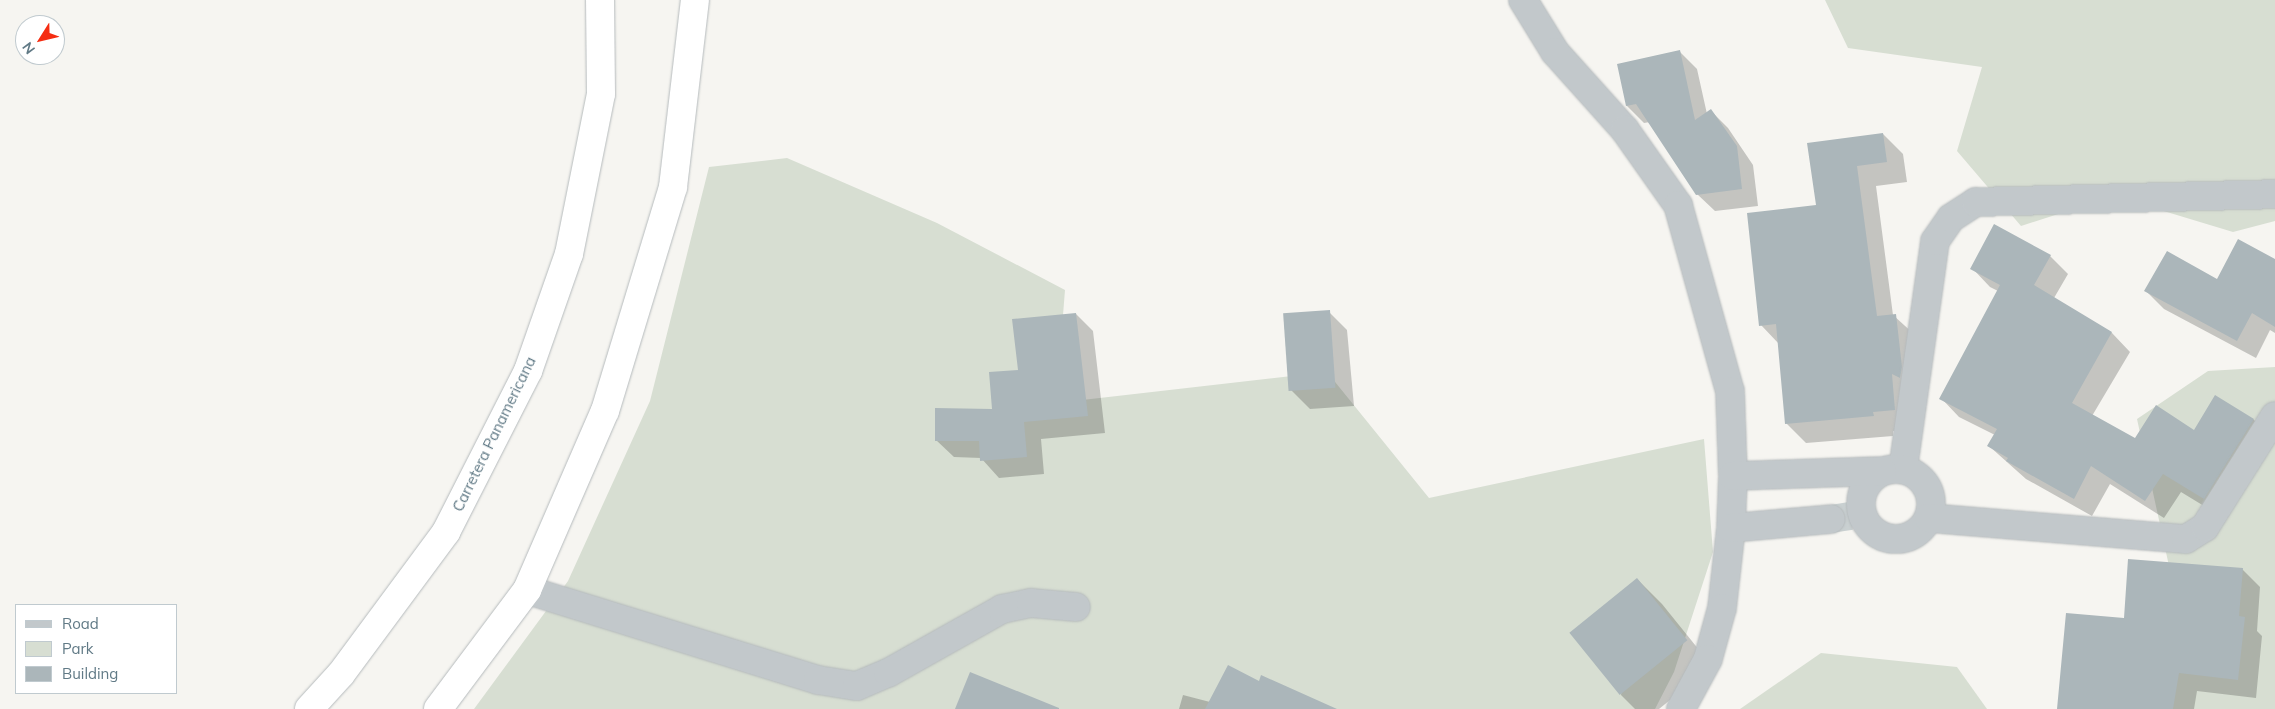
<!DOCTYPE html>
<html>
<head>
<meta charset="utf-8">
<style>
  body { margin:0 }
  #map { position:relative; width:2275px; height:709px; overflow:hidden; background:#f6f5f1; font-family:Mulish,sans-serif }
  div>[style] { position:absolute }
  .green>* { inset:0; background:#d7ded2 }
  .shadow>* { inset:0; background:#0003 }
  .building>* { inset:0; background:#abb6ba; transform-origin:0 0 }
  .minor-tunnel>* { height:28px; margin-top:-14px; transform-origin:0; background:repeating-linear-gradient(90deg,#c9d0d1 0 28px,transparent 0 42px) }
  .roads { filter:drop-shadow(0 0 1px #b5babc) drop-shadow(0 0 1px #b5babc) }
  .minor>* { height:28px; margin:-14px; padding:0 14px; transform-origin:14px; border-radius:14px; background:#c2c8cb }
  .minor>.ring { margin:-14px; padding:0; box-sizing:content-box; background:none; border:28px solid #c2c8cb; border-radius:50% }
  .highway>* { height:28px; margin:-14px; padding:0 14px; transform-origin:14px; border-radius:14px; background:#fff }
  span { translate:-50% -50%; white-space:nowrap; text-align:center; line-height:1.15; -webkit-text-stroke:5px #fff; paint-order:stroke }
  .street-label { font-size:15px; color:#617a86 }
  .legend { position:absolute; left:15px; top:604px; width:162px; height:90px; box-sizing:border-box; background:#fff; border:1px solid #c0cacf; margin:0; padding:6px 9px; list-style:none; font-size:15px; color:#617a86 }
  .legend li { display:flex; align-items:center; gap:10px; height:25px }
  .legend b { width:25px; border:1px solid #c0cacf }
  .north { position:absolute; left:15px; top:15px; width:50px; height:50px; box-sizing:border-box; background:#fff; border:1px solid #c0cacf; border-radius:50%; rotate:234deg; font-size:14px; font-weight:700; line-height:20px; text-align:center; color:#617a86 }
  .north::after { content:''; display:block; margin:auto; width:18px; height:22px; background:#f52d12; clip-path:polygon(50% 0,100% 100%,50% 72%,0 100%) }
</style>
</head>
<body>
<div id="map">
  <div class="green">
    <i style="clip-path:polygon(1825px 0,2275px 0,2275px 221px,2233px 232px,2114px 196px,2021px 226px,1957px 151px,1982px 67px,1848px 48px)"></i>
    <i style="clip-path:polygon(787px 158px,937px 223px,1065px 290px,1056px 403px,1327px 372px,1429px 498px,1704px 439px,1713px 552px,1674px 672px,1655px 709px,474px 709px,568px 581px,650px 401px,709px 167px)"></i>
    <i style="clip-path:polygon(2275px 367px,2275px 709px,2154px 709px,2174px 589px,2137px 419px,2208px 371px)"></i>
    <i style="clip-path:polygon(1821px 653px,1957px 667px,1987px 709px,1740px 709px)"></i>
  </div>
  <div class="shadow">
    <i style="clip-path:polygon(1680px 52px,1697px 69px,1707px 114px,1711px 111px,1728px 128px,1753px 165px,1758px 206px,1715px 211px,1697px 194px,1650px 122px,1644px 123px,1627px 106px,1618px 65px)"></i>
    <i style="clip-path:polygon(1883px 134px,1903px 154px,1907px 182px,1876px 186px,1893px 315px,1915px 335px,1915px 430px,1893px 431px,1893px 436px,1806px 443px,1786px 423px,1779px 344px,1761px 325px,1817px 206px)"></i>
    <i style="clip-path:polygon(2050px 256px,2068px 274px,2054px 298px,2112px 333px,2130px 352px,2092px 416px,2135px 440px,2195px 431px,2216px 397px,2254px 420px,2272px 438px,2222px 517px,2181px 492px,2164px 518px,2110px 484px,2092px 516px,2026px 479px,1989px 446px,1995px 435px,1959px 417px,1941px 398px,1998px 291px,1990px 287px,1972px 268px)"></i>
    <i style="clip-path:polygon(2275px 261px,2275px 333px,2270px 330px,2256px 358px,2164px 309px,2146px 291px,2217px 281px)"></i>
    <i style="clip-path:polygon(1329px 312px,1347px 330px,1354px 406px,1310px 409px,1291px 390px)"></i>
    <i style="clip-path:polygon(1076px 314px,1093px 331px,1105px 433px,1041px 439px,1044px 474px,999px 478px,981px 458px,954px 457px,936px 440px,993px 410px,1020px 371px)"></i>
    <i style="clip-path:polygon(2242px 569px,2260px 587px,2257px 631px,2262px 636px,2256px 698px,2197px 691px,2194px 709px,2059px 709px,2125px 620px)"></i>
    <i style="clip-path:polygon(1637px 579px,1662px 604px,1712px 666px,1659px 709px,1635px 709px,1621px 695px)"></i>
    <i style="clip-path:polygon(1259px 683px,1324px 709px,1179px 709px,1183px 695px,1210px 702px)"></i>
  </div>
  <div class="building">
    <i style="clip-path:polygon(1680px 50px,1695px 120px,1711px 109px,1737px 146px,1742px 189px,1696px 195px,1636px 104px,1626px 106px,1617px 64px)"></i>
    <i style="clip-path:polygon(1883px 133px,1887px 162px,1857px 166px,1877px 316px,1896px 314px,1902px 367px,1900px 378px,1892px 374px,1895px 410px,1873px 412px,1874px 416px,1785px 424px,1776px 324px,1759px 326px,1747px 213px,1816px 205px,1807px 143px)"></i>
    <i style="clip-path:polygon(1994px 224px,2051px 255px,2034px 285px,2112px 332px,2072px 403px,2135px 438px,2156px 405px,2194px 430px,2215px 395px,2254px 419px,2204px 499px,2163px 474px,2145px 501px,2091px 466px,2074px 499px,2006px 461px,2008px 458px,1987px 446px,1997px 429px,1939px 399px,2000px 285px,1970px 269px)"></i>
    <i style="clip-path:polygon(2238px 239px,2275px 259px,2275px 327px,2252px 313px,2237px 341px,2144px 291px,2167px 251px,2217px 279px)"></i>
    <i style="left:1330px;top:310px;width:78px;height:47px;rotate:86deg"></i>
    <i style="clip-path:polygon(1076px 313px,1088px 416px,1024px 422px,1027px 457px,980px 461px,979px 441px,935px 441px,935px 408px,992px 409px,989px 372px,1018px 370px,1012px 319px)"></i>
    <i style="clip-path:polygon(2128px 559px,2243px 568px,2239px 616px,2245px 617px,2238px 680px,2179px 673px,2173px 709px,2057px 709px,2066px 613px,2124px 618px)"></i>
    <i style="left:1637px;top:578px;width:80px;height:87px;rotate:51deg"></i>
    <i style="clip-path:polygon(1228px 665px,1259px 681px,1261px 675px,1337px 709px,1205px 709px)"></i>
    <i style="clip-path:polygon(970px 672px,1059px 708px,1059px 709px,955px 709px)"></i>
  </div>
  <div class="minor-tunnel">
    <i style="left:1831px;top:519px;width:20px;rotate:-9deg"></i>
  </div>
  <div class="roads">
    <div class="minor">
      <i style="left:1523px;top:0;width:61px;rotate:58.4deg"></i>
      <i style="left:1555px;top:52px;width:105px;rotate:48.1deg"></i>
      <i style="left:1625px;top:130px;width:92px;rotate:54.8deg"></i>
      <i style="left:1678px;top:205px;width:193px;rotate:74.4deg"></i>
      <i style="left:1730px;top:391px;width:85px;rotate:88deg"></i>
      <i style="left:1733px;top:476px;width:52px;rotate:92.2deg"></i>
      <i style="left:1731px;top:528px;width:81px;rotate:96.4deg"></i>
      <i style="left:1722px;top:608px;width:53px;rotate:105.4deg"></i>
      <i style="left:1708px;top:659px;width:57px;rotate:118.4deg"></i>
      <i style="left:1903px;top:469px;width:230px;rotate:-82deg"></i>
      <i style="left:1935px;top:241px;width:28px;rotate:-55deg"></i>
      <i style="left:1951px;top:218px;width:30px;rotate:-33deg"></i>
      <i style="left:1976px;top:202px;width:299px;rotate:-1.5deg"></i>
      <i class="ring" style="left:1861px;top:469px;width:42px;height:42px"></i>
      <i style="left:1733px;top:476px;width:149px;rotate:-1.9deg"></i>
      <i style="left:1929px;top:518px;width:258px;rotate:4.7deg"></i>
      <i style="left:2186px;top:539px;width:22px;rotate:-32deg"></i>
      <i style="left:2205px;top:527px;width:131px;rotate:-57.8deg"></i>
      <i style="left:1731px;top:528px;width:100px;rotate:-5.1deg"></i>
      <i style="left:527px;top:590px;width:305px;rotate:17.2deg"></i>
      <i style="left:818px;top:680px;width:39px;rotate:9deg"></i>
      <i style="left:857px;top:686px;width:34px;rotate:-23deg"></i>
      <i style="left:888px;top:673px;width:131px;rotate:-29.3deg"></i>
      <i style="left:1002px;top:609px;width:30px;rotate:-12deg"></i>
      <i style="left:1031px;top:603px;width:45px;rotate:5.1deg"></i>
    </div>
    <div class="highway">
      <i style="left:309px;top:709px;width:47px;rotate:-47.6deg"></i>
      <i style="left:341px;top:674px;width:177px;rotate:-53.5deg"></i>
      <i style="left:446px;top:532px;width:181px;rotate:-63deg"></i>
      <i style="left:528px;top:371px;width:124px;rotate:-70.7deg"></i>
      <i style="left:569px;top:254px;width:163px;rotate:-78.7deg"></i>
      <i style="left:601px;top:94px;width:94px;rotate:-90.6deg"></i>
      <i style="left:438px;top:709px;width:149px;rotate:-53.2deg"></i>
      <i style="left:527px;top:590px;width:195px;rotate:-66.5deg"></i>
      <i style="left:605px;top:411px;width:234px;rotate:-73.1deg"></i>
      <i style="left:673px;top:187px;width:188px;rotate:-83.3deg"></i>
    </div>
  </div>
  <div class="street-label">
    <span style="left:494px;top:434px;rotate:-64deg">Carretera Panamericana</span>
  </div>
  <ul class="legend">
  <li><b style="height:6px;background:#c2c8cb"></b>Road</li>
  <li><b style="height:14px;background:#d7ded2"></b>Park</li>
  <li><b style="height:14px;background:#abb6ba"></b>Building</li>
  </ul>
  <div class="north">N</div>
</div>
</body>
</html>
